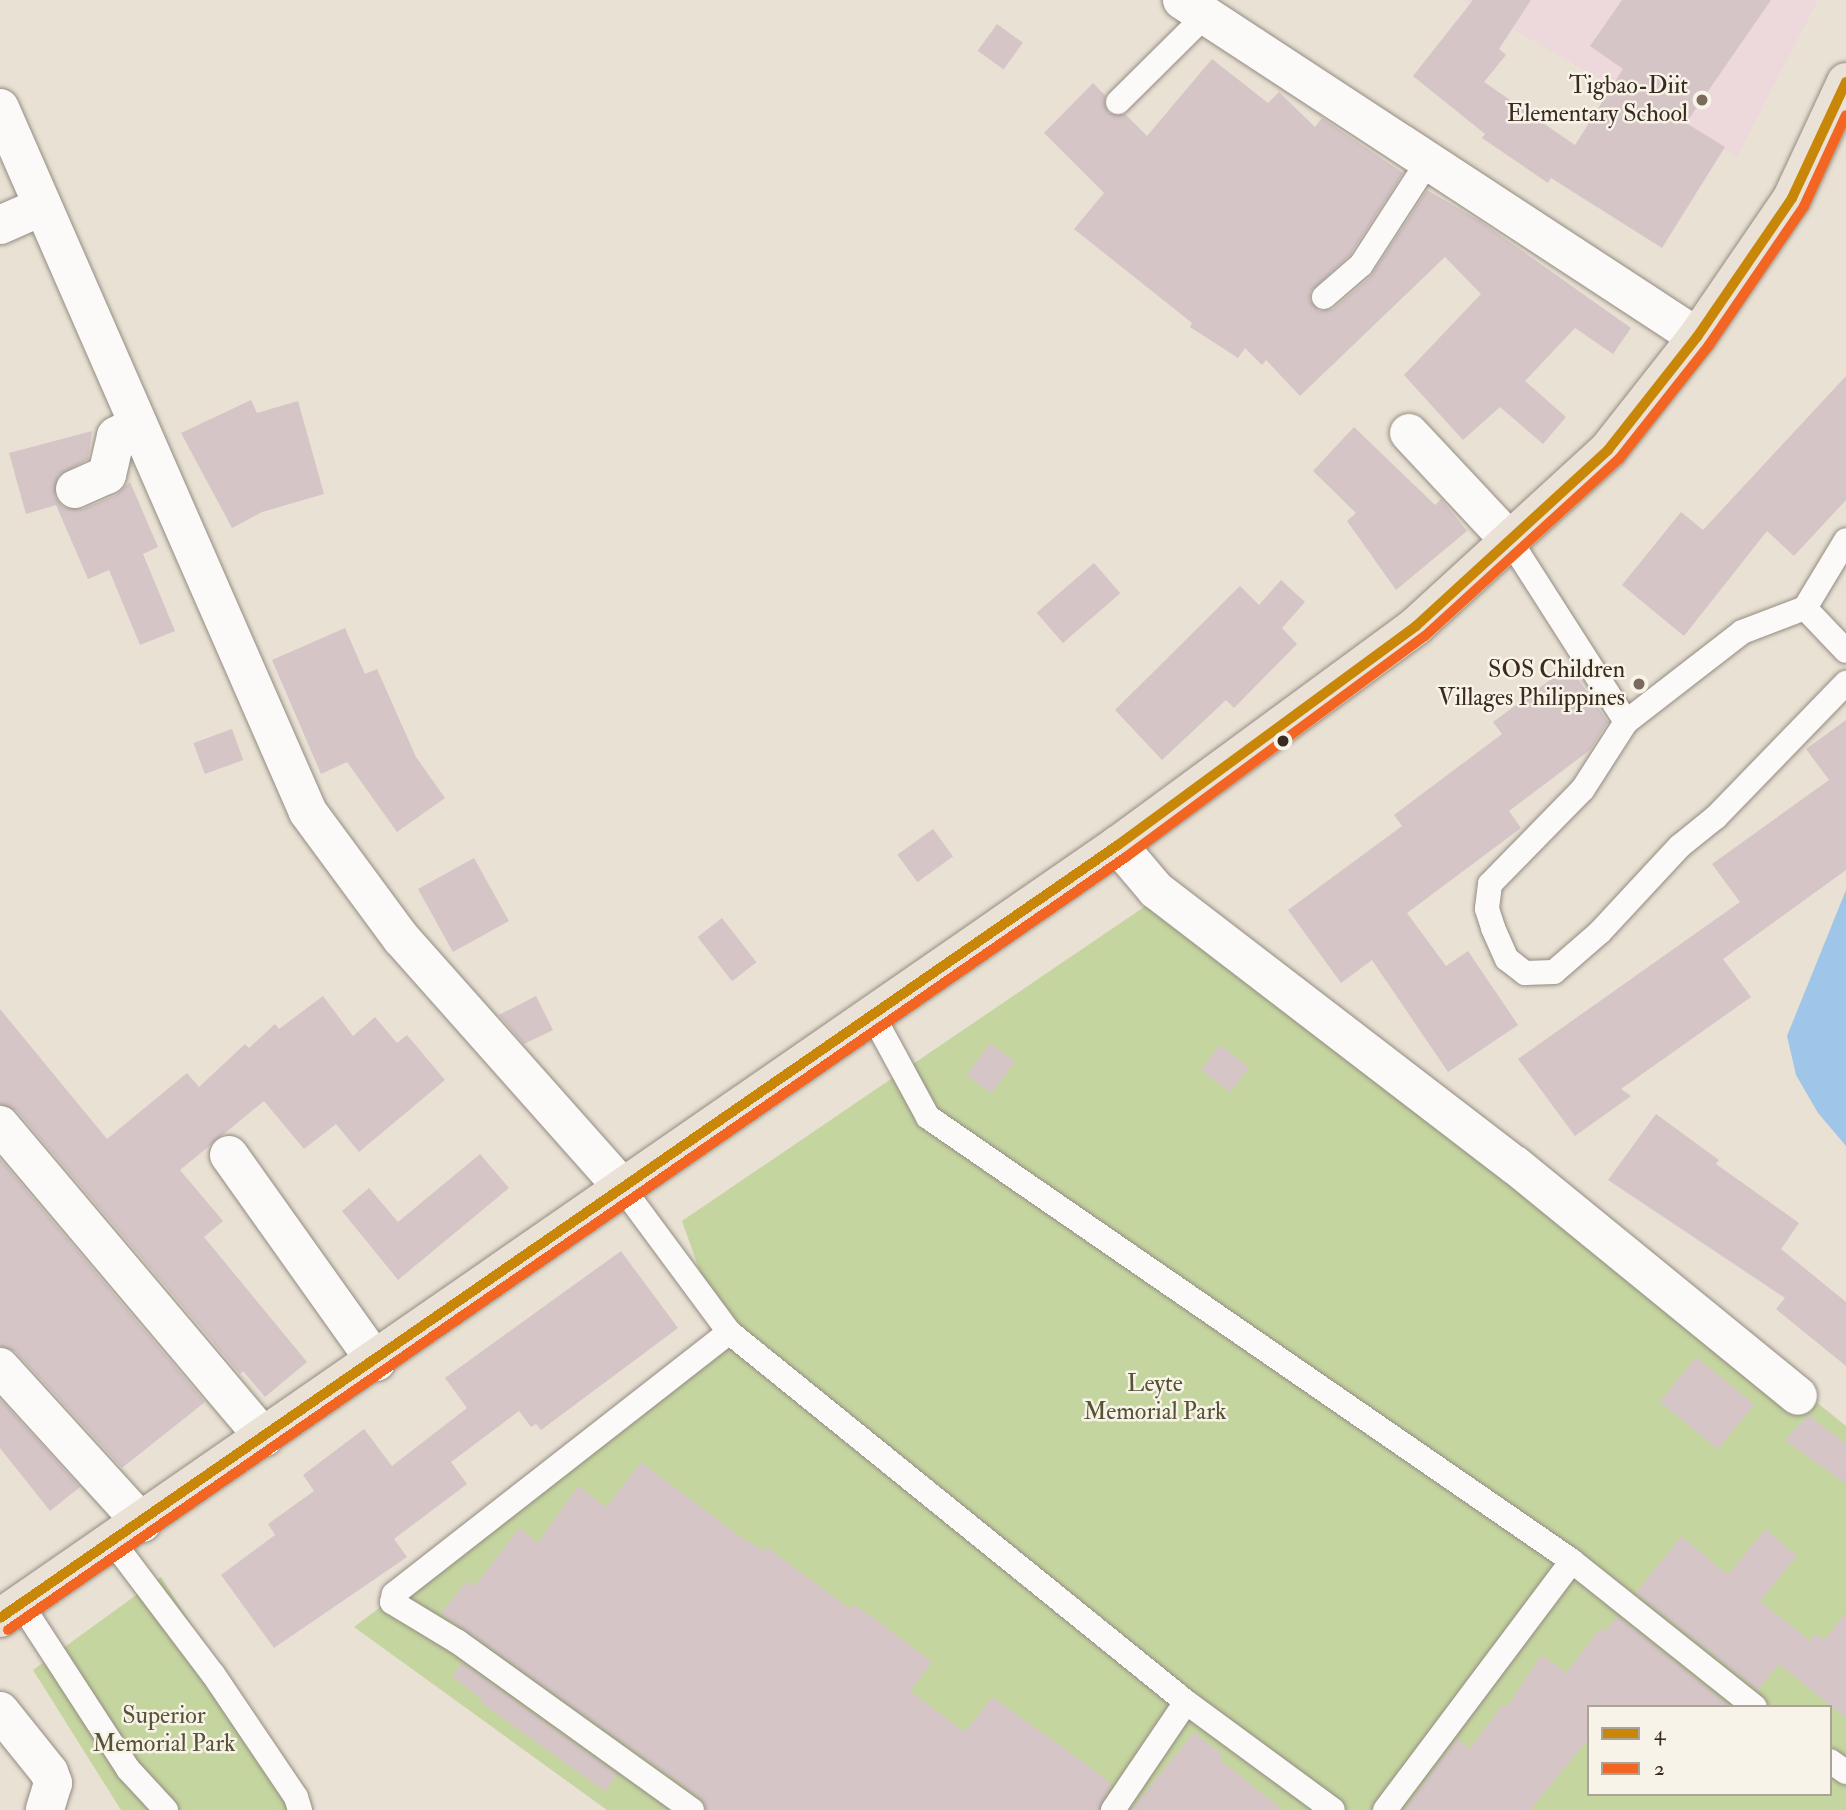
<!DOCTYPE html>
<html>
<head>
<meta charset="utf-8">
<style>
  body { margin:0 }
  #map { position:relative; width:1846px; height:1810px; overflow:hidden; background:#e9e1d3; font-family:"IM FELL Double Pica",serif }
  div>[style] { position:absolute }
  .built>* { inset:0; background:#edd8db }
  .green>* { inset:0; background:#c5d59f }
  .water>* { inset:0; background:#9fc6e8 }
  .building>* { inset:0; background:#d6c5c7; transform-origin:0 0 }
  .roads { filter:drop-shadow(0 0 2px #938c83) drop-shadow(0 0 2px #938c83) }
  .service>* { height:24px; margin:-12px; padding:0 12px; transform-origin:12px; border-radius:12px; background:#fcfaf8 }
  .minor>* { height:38px; margin:-19px; padding:0 19px; transform-origin:19px; border-radius:19px; background:#fcfaf8 }
  .trunk>* { height:38px; margin:-19px; padding:0 19px; transform-origin:19px; border-radius:19px; background:#eae2d6 }
  .bus-1>* { height:10px; margin:-5px; padding:0 5px; transform-origin:5px; border-radius:5px; background:#c88708 }
  .bus-2>* { height:10px; margin:-5px; padding:0 5px; transform-origin:5px; border-radius:5px; background:#f26522 }
  .dots>* { width:19px; height:19px; translate:-50% -50%; box-sizing:border-box; border:4px solid #f7f3e8; border-radius:50% }
  span { translate:-50% -50%; white-space:nowrap; text-align:center; line-height:1.15; -webkit-text-stroke:5px #f7f3e8; paint-order:stroke }
  .poi-label { font-size:24px; color:#3b2a1e }
  .right { translate:-100% -50%; text-align:right }
  .park-label { font-size:24px; color:#565234 }
  .legend { position:absolute; left:1587px; top:1705px; width:245px; height:91px; box-sizing:border-box; background:#f7f3e8; border:2px solid #aca397; margin:0; padding:9px 12px; list-style:none; font-size:21px; color:#3b2a1e }
  .legend li { display:flex; align-items:center; gap:14px; height:35px }
  .legend b { width:35px; border:2px solid #aca397 }
</style>
</head>
<body>
<div id="map">
  <div class="built">
    <i style="clip-path:polygon(1462px 0,1818px 0,1737px 157px)"></i>
  </div>
  <div class="green">
    <i style="clip-path:polygon(evenodd,1175px 886px,1846px 1426px,1846px 1810px,607px 1810px,354px 1627px,715px 1353px,724px 1340px,682px 1221px,1175px 886px,1589px 1707px,1830px 1707px,1830px 1794px,1589px 1794px,1589px 1707px)"></i>
    <i style="clip-path:polygon(161px 1577px,310px 1810px,121px 1810px,33px 1670px)"></i>
  </div>
  <div class="water">
    <i style="clip-path:polygon(1846px 890px,1846px 1146px,1818px 1113px,1796px 1075px,1787px 1036px)"></i>
  </div>
  <div class="building">
    <i style="clip-path:polygon(1473px 0,1531px 0,1499px 49px,1506px 55px,1484px 82px,1575px 145px,1623px 69px,1590px 46px,1622px 0,1771px 0,1686px 123px,1725px 147px,1662px 248px,1551px 178px,1548px 183px,1482px 138px,1485px 134px,1413px 76px)"></i>
    <i style="left:997px;top:24px;width:32px;height:33px;rotate:36deg"></i>
    <i style="clip-path:polygon(1212px 59px,1268px 103px,1279px 92px,1315px 127px,1322px 118px,1403px 173px,1350px 255px,1310px 292px,1310px 300px,1319px 311px,1333px 309px,1371px 276px,1427px 190px,1480px 221px,1631px 328px,1613px 354px,1575px 328px,1525px 381px,1566px 417px,1543px 444px,1500px 407px,1463px 440px,1404px 375px,1481px 294px,1445px 257px,1300px 396px,1266px 360px,1262px 365px,1245px 348px,1238px 358px,1190px 327px,1192px 323px,1074px 229px,1104px 193px,1044px 133px,1093px 83px,1105px 95px,1108px 113px,1125px 114px,1147px 136px)"></i>
    <i style="clip-path:polygon(1846px 376px,1846px 500px,1794px 556px,1767px 531px,1684px 636px,1622px 585px,1681px 512px,1703px 530px)"></i>
    <i style="clip-path:polygon(251px 400px,257px 413px,298px 401px,324px 494px,262px 512px,232px 528px,181px 433px)"></i>
    <i style="clip-path:polygon(1354px 427px,1435px 505px,1441px 499px,1467px 531px,1396px 590px,1347px 521px,1356px 513px,1313px 471px)"></i>
    <i style="clip-path:polygon(92px 431px,88px 459px,58px 476px,55px 497px,63px 507px,83px 509px,116px 495px,130px 482px,158px 547px,143px 554px,175px 631px,140px 645px,109px 570px,88px 579px,56px 505px,26px 514px,9px 453px)"></i>
    <i style="left:1094px;top:563px;width:40px;height:76px;rotate:49deg"></i>
    <i style="clip-path:polygon(1281px 580px,1305px 602px,1282px 628px,1297px 644px,1234px 708px,1226px 700px,1162px 760px,1115px 710px,1240px 586px,1259px 605px)"></i>
    <i style="clip-path:polygon(345px 628px,365px 674px,377px 669px,416px 757px,445px 798px,397px 832px,347px 762px,321px 774px,272px 660px)"></i>
    <i style="clip-path:polygon(1569px 666px,1608px 722px,1590px 750px,1509px 811px,1521px 828px,1407px 913px,1446px 966px,1468px 951px,1518px 1025px,1448px 1072px,1372px 960px,1341px 983px,1288px 910px,1402px 826px,1394px 815px,1502px 734px,1493px 722px)"></i>
    <i style="clip-path:polygon(1846px 720px,1846px 870px,1723px 959px,1751px 997px,1621px 1089px,1631px 1096px,1575px 1136px,1518px 1059px,1740px 902px,1712px 864px,1829px 780px,1806px 749px)"></i>
    <i style="left:232px;top:729px;width:33px;height:41px;rotate:70deg"></i>
    <i style="left:933px;top:829px;width:34px;height:44px;rotate:54deg"></i>
    <i style="left:474px;top:858px;width:72px;height:64px;rotate:61deg"></i>
    <i style="left:722px;top:918px;width:56px;height:31px;rotate:52deg"></i>
    <i style="clip-path:polygon(323px 996px,353px 1036px,375px 1017px,397px 1043px,407px 1035px,445px 1080px,359px 1152px,336px 1124px,304px 1149px,264px 1101px,180px 1170px,223px 1221px,204px 1237px,307px 1362px,265px 1397px,243px 1371px,240px 1374px,17px 1111px,0 1104px,0 1009px,107px 1139px,187px 1073px,199px 1087px,245px 1044px,249px 1048px,275px 1024px,279px 1029px)"></i>
    <i style="clip-path:polygon(536px 996px,553px 1030px,524px 1044px,499px 1015px)"></i>
    <i style="left:990px;top:1043px;width:31px;height:40px;rotate:36deg"></i>
    <i style="left:1220px;top:1045px;width:37px;height:31px;rotate:38deg"></i>
    <i style="clip-path:polygon(1656px 1114px,1719px 1160px,1716px 1164px,1799px 1223px,1781px 1249px,1846px 1302px,1846px 1366px,1776px 1309px,1785px 1298px,1608px 1180px)"></i>
    <i style="clip-path:polygon(480px 1154px,509px 1188px,398px 1280px,342px 1211px,369px 1188px,398px 1222px)"></i>
    <i style="clip-path:polygon(0 1159px,205px 1402px,122px 1468px,16px 1352px,0 1346px)"></i>
    <i style="clip-path:polygon(621px 1251px,678px 1328px,541px 1430px,536px 1424px,531px 1427px,519px 1411px,451px 1462px,467px 1484px,394px 1539px,407px 1557px,274px 1648px,221px 1575px,275px 1535px,268px 1524px,314px 1491px,303px 1475px,364px 1429px,392px 1466px,467px 1408px,445px 1378px)"></i>
    <i style="left:1696px;top:1357px;width:75px;height:58px;rotate:39deg"></i>
    <i style="clip-path:polygon(0 1399px,80px 1487px,50px 1511px,0 1448px)"></i>
    <i style="clip-path:polygon(1808px 1415px,1846px 1444px,1846px 1484px,1785px 1440px)"></i>
    <i style="clip-path:polygon(641px 1462px,741px 1537px,764px 1551px,767px 1547px,850px 1609px,853px 1605px,875px 1619px,932px 1662px,910px 1691px,965px 1732px,992px 1697px,1086px 1764px,1112px 1785px,1098px 1810px,707px 1810px,701px 1798px,441px 1613px,467px 1581px,474px 1587px,519px 1528px,538px 1543px,578px 1486px,606px 1507px)"></i>
    <i style="clip-path:polygon(1765px 1529px,1797px 1556px,1760px 1601px,1810px 1641px,1816px 1634px,1824px 1640px,1846px 1612px,1846px 1718px,1779px 1664px,1758px 1690px,1636px 1593px,1681px 1536px,1728px 1575px)"></i>
    <i style="clip-path:polygon(1617px 1616px,1731px 1707px,1589px 1707px,1589px 1738px,1530px 1810px,1404px 1810px,1457px 1739px,1470px 1749px,1503px 1704px,1507px 1707px,1541px 1655px,1566px 1672px,1601px 1628px,1605px 1632px)"></i>
    <i style="clip-path:polygon(462px 1663px,617px 1774px,605px 1791px,480px 1702px,482px 1699px,452px 1676px)"></i>
    <i style="clip-path:polygon(1194px 1732px,1223px 1755px,1220px 1760px,1283px 1810px,1131px 1810px)"></i>
  </div>
  <div class="roads">
    <div class="service">
      <i style="left:1118px;top:102px;width:124px;rotate:-44.7deg"></i>
      <i style="left:1324px;top:297px;width:49px;rotate:-40.9deg"></i>
      <i style="left:1361px;top:265px;width:125px;rotate:-57.1deg"></i>
      <i style="left:1511px;top:542px;width:214px;rotate:57.4deg"></i>
      <i style="left:1626px;top:722px;width:147px;rotate:-37.8deg"></i>
      <i style="left:1742px;top:632px;width:67px;rotate:-20.9deg"></i>
      <i style="left:1805px;top:608px;width:79px;rotate:-58.9deg"></i>
      <i style="left:1805px;top:608px;width:59px;rotate:46.4deg"></i>
      <i style="left:1626px;top:722px;width:80px;rotate:122.7deg"></i>
      <i style="left:1583px;top:789px;width:133px;rotate:134.4deg"></i>
      <i style="left:1490px;top:884px;width:25px;rotate:97deg"></i>
      <i style="left:1487px;top:909px;width:20px;rotate:72deg"></i>
      <i style="left:1493px;top:928px;width:34px;rotate:66deg"></i>
      <i style="left:1507px;top:959px;width:23px;rotate:38deg"></i>
      <i style="left:1525px;top:973px;width:29px;rotate:-2deg"></i>
      <i style="left:1554px;top:972px;width:61px;rotate:-41deg"></i>
      <i style="left:1600px;top:932px;width:117px;rotate:-47.1deg"></i>
      <i style="left:1680px;top:846px;width:46px;rotate:-38.9deg"></i>
      <i style="left:1716px;top:817px;width:187px;rotate:-45.9deg"></i>
      <i style="left:872px;top:1014px;width:117px;rotate:61.5deg"></i>
      <i style="left:928px;top:1117px;width:782px;rotate:34.58deg"></i>
      <i style="left:1572px;top:1561px;width:234px;rotate:38.6deg"></i>
      <i style="left:621px;top:1186px;width:182px;rotate:53.5deg"></i>
      <i style="left:729px;top:1332px;width:588px;rotate:38.99deg"></i>
      <i style="left:1186px;top:1702px;width:182px;rotate:36.3deg"></i>
      <i style="left:113px;top:1542px;width:166px;rotate:52.9deg"></i>
      <i style="left:213px;top:1674px;width:148px;rotate:56deg"></i>
      <i style="left:296px;top:1797px;width:14px;rotate:73deg"></i>
      <i style="left:21px;top:1604px;width:197px;rotate:57deg"></i>
      <i style="left:128px;top:1769px;width:56px;rotate:47.2deg"></i>
      <i style="left:1830px;top:1761px;width:19px;rotate:35deg"></i>
      <i style="left:692px;top:1810px;width:288px;rotate:-144.3deg"></i>
      <i style="left:458px;top:1642px;width:77px;rotate:-148.8deg"></i>
      <i style="left:392px;top:1602px;width:8px;rotate:-76deg"></i>
      <i style="left:394px;top:1594px;width:425px;rotate:-38deg"></i>
      <i style="left:1113px;top:1810px;width:130px;rotate:-55.9deg"></i>
      <i style="left:1385px;top:1810px;width:311px;rotate:-53.1deg"></i>
    </div>
    <div class="minor">
      <i style="left:1182px;top:0;width:615px;rotate:33.2deg"></i>
      <i style="left:0;top:108px;width:768px;rotate:66.37deg"></i>
      <i style="left:308px;top:812px;width:157px;rotate:53.6deg"></i>
      <i style="left:401px;top:938px;width:332px;rotate:48.4deg"></i>
      <i style="left:0;top:225px;width:45px;rotate:-23.7deg"></i>
      <i style="left:1409px;top:433px;width:149px;rotate:46.9deg"></i>
      <i style="left:75px;top:489px;width:35px;rotate:-24deg"></i>
      <i style="left:107px;top:475px;width:40px;rotate:-77deg"></i>
      <i style="left:116px;top:436px;width:25px;rotate:-27deg"></i>
      <i style="left:1118px;top:845px;width:59px;rotate:49.8deg"></i>
      <i style="left:1156px;top:890px;width:452px;rotate:37.5deg"></i>
      <i style="left:1515px;top:1165px;width:365px;rotate:39.2deg"></i>
      <i style="left:0;top:1125px;width:409px;rotate:49.8deg"></i>
      <i style="left:229px;top:1155px;width:254px;rotate:54.6deg"></i>
      <i style="left:0;top:1367px;width:211px;rotate:47.7deg"></i>
      <i style="left:0;top:1711px;width:78px;rotate:51.2deg"></i>
      <i style="left:49px;top:1772px;width:12px;rotate:70deg"></i>
      <i style="left:53px;top:1783px;width:28px;rotate:107deg"></i>
    </div>
    <div class="trunk">
      <i style="left:0;top:1618px;width:1359px;rotate:-34.66deg"></i>
      <i style="left:1118px;top:845px;width:370px;rotate:-36.3deg"></i>
      <i style="left:1416px;top:626px;width:260px;rotate:-42.5deg"></i>
      <i style="left:1608px;top:450px;width:144px;rotate:-51.8deg"></i>
      <i style="left:1697px;top:337px;width:168px;rotate:-55.6deg"></i>
      <i style="left:1792px;top:198px;width:128px;rotate:-65deg"></i>
    </div>
  </div>
  <div class="bus-1">
    <i style="left:0;top:1618px;width:1359px;rotate:-34.66deg"></i>
    <i style="left:1118px;top:845px;width:370px;rotate:-36.3deg"></i>
    <i style="left:1416px;top:626px;width:260px;rotate:-42.5deg"></i>
    <i style="left:1608px;top:450px;width:144px;rotate:-51.8deg"></i>
    <i style="left:1697px;top:337px;width:168px;rotate:-55.6deg"></i>
    <i style="left:1792px;top:198px;width:128px;rotate:-65deg"></i>
  </div>
  <div class="bus-2">
    <i style="left:8px;top:1630px;width:1359px;rotate:-34.66deg"></i>
    <i style="left:1126px;top:857px;width:372px;rotate:-36.5deg"></i>
    <i style="left:1425px;top:636px;width:263px;rotate:-42.4deg"></i>
    <i style="left:1619px;top:459px;width:145px;rotate:-51.7deg"></i>
    <i style="left:1709px;top:345px;width:168px;rotate:-55.6deg"></i>
    <i style="left:1804px;top:206px;width:100px;rotate:-65.2deg"></i>
  </div>
  <div class="dots">
    <i style="left:1702px;top:100px;background:#786a5d"></i>
    <i style="left:1639px;top:684px;background:#786a5d"></i>
    <i style="left:1283px;top:741px;background:#3b2a1e"></i>
  </div>
  <div class="poi-label">
    <span class="right" style="left:1688px;top:100px">Tigbao-Diit<br>Elementary School</span>
    <span class="right" style="left:1625px;top:684px">SOS Children<br>Villages Philippines</span>
  </div>
  <div class="park-label">
    <span style="left:1155px;top:1398px">Leyte<br>Memorial Park</span>
    <span style="left:164px;top:1730px">Superior<br>Memorial Park</span>
  </div>
  <ul class="legend">
  <li><b style="height:9px;background:#c88708"></b>4</li>
  <li><b style="height:9px;background:#f26522"></b>2</li>
  </ul>
</div>
</body>
</html>
